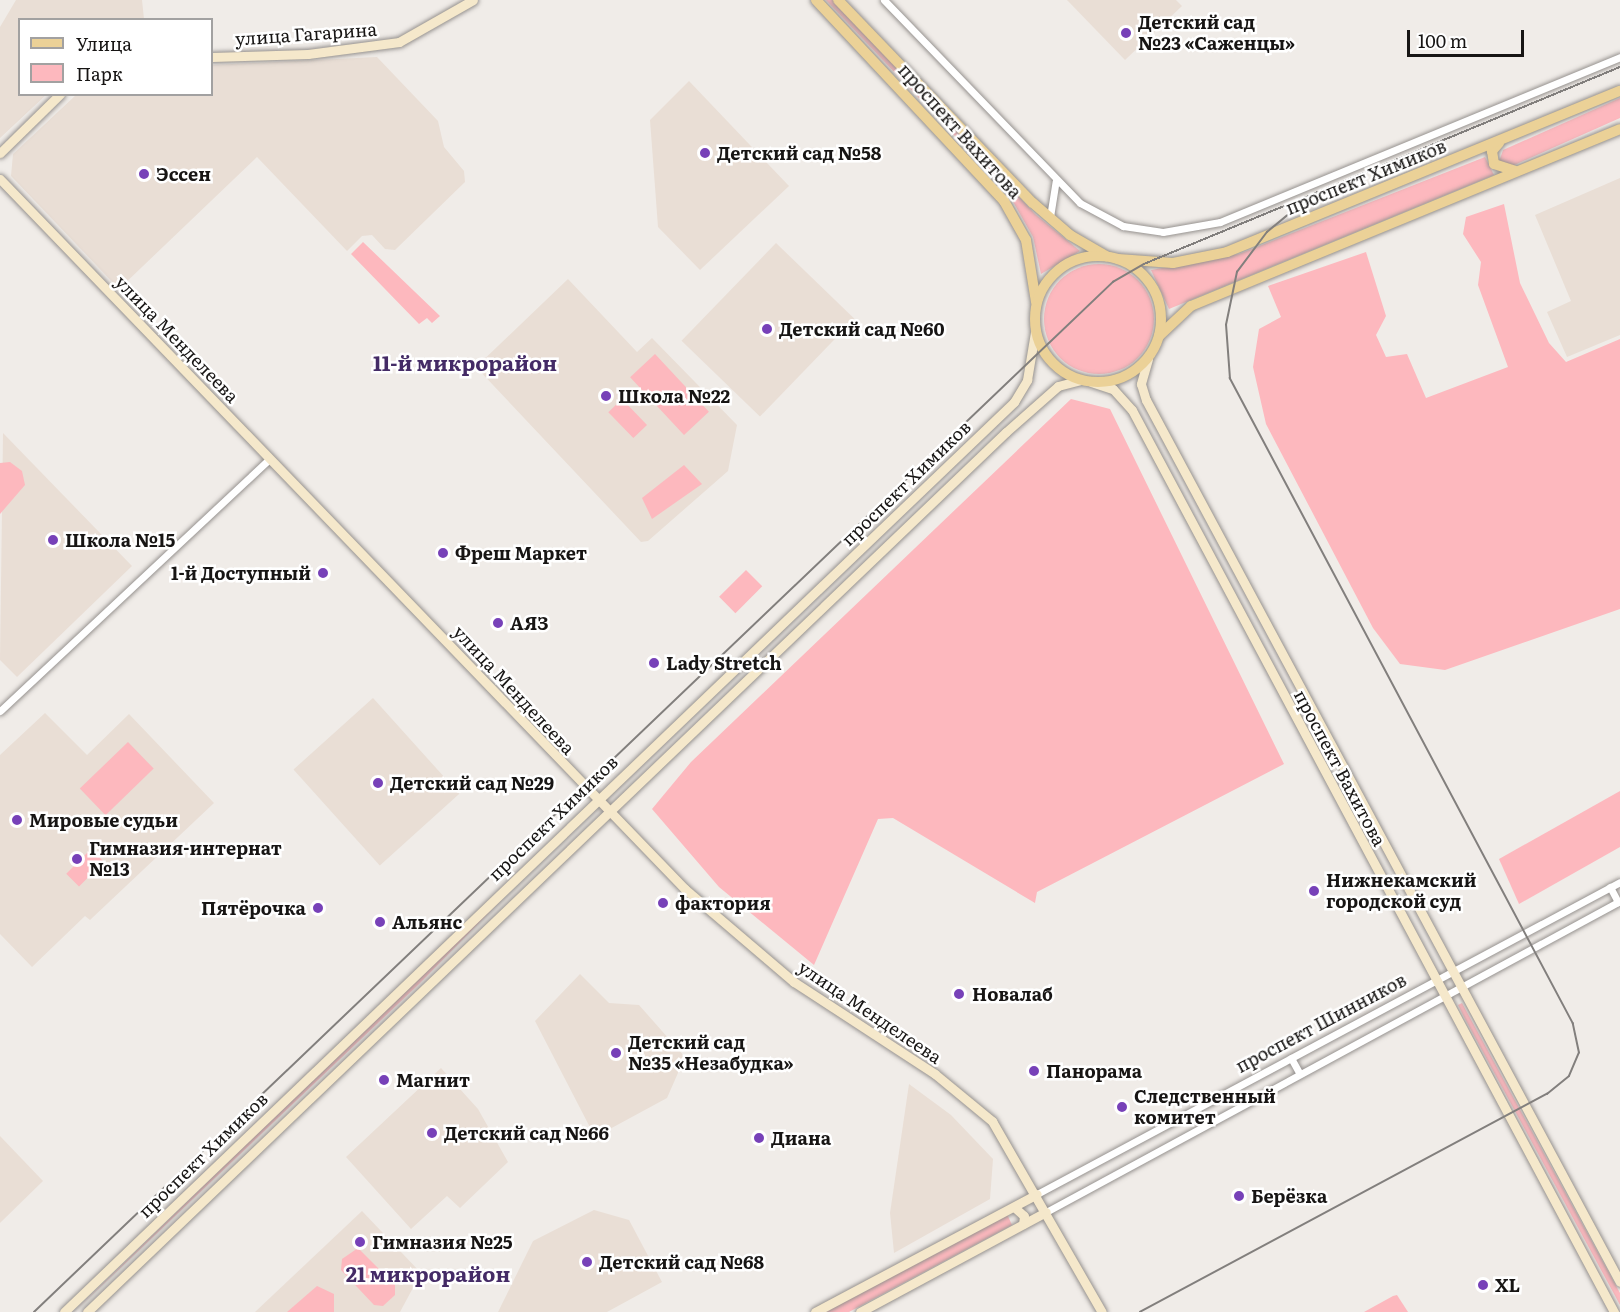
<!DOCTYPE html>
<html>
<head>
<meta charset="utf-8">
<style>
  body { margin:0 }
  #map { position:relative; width:1620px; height:1312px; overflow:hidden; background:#f0ece8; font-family:Literata,serif }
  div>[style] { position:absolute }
  .built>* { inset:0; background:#e9ded5; transform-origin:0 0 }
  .green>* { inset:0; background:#fdb8be; transform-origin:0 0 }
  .round { border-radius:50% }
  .roads { filter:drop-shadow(0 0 2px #96928f) drop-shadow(0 0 2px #96928f) }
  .street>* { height:7px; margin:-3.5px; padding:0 3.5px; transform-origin:3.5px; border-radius:3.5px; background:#fff }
  .secondary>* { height:9px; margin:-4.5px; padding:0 4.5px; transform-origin:4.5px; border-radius:4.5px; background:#f5e8cb }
  .primary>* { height:10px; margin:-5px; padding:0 5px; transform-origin:5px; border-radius:5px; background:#ebd197 }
  .primary>.ring { margin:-5px; padding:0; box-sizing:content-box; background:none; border:10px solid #ebd197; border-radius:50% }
  .tram>* { height:1.5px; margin:-0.75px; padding:0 0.75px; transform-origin:0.75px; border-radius:0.75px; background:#827f7d }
  .dots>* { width:16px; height:16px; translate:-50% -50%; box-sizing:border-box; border:3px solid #fff; border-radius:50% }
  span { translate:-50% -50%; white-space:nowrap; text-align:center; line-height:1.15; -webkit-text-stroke:5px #fff; paint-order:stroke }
  .poi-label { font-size:18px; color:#171514; font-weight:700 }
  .left { translate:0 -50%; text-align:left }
  .right { translate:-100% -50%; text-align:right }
  .street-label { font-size:18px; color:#171514 }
  .quarter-label { font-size:21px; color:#442b66; font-weight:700 }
  .legend { position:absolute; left:18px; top:18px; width:195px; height:78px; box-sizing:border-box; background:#fff; border:2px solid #a2a1a1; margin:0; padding:8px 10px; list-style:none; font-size:18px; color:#171514 }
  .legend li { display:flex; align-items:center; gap:12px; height:30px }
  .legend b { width:30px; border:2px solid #a2a1a1 }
  .scale { position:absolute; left:1407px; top:30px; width:117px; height:27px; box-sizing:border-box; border:3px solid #171514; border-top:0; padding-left:8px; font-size:18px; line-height:21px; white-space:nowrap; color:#171514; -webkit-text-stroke:4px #fff; paint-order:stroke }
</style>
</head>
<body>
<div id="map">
  <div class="built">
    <i style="clip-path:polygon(16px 0,142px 0,144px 19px,20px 20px,20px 94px,46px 95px,0 138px,0 27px)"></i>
    <i style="clip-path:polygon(1067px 0,1176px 0,1182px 6px,1125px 60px)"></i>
    <i style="clip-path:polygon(377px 57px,438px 121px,444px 147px,464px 171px,465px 182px,395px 250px,385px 249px,372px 235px,362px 236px,347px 251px,257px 157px,119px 289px,11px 176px,13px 154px,76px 95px,212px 94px,212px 65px)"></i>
    <i style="clip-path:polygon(689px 81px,789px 186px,700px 270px,658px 227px,650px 120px)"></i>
    <i style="clip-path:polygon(1620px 178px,1620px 335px,1567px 357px,1547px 312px,1571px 301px,1535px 215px)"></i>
    <i style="left:776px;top:243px;width:109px;height:136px;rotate:44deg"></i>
    <i style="clip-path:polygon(568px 279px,637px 352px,652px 338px,737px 425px,728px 471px,648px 541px,641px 542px,476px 367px)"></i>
    <i style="clip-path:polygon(3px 433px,132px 566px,17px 677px,0 660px)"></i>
    <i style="left:373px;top:698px;width:129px;height:107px;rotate:48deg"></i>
    <i style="clip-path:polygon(45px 713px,87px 755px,129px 714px,214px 803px,90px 920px,85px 916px,32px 967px,0 934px,0 755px)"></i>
    <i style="clip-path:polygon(580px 974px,609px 1003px,639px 1005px,685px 1057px,667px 1098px,595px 1137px,535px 1021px)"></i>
    <i style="clip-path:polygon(441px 1068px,478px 1109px,508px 1162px,460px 1208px,447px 1196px,411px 1229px,346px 1157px)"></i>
    <i style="clip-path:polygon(909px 1084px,951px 1115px,993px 1159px,990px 1199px,894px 1253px,890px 1213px)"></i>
    <i style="clip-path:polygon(0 1136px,43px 1181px,0 1223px)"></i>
    <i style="clip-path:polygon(594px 1210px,629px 1220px,662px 1282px,607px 1312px,498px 1312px,533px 1241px)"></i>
    <i style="clip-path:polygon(362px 1211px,421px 1273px,400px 1312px,255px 1312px)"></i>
  </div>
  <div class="green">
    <i style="clip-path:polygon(826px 0,833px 0,1035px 214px,1080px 251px,1041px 274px,1033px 237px,1007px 191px)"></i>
    <i style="clip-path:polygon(1620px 98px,1620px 118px,1510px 167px,1499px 162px,1503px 150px)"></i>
    <i style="clip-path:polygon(1485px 157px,1494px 175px,1169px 309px,1151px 270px,1239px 254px)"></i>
    <i style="clip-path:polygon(1504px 204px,1520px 283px,1549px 343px,1566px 362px,1620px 339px,1620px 609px,1445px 670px,1400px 664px,1373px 628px,1266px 424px,1253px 367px,1259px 329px,1281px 317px,1268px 286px,1366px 252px,1386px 316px,1376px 335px,1386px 357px,1407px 354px,1426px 398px,1508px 367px,1478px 285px,1481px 262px,1463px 234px,1466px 217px)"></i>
    <i style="clip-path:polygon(363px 242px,440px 316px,432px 323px,427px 318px,419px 324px,351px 254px)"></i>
    <i class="round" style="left:1044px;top:264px;width:110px;height:110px"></i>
    <i style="left:655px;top:354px;width:79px;height:34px;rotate:47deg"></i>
    <i style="left:622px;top:399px;width:36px;height:19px;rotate:46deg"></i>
    <i style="clip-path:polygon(1071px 399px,1110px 409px,1284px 764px,1037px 892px,1035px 903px,893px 818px,878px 819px,814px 965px,719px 887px,652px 809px,691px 762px)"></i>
    <i style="clip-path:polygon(10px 462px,22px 471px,25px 485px,0 514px,0 463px)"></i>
    <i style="clip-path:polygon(684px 465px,702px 484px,652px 519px,642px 498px)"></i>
    <i style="left:746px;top:570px;width:23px;height:38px;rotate:45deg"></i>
    <i style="left:128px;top:742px;width:37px;height:67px;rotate:46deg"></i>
    <i style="clip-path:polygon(1620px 791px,1620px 847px,1519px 904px,1499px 859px)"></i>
    <i style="left:91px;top:849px;width:18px;height:35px;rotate:45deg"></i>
    <i style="clip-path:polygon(527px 874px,419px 984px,74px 1312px,304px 1088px)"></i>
    <i style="clip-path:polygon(1462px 1003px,1620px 1293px,1620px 1305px,1465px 1019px,1458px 1005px)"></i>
    <i style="clip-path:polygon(1007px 1214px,1012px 1225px,849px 1312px,822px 1312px)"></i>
    <i style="clip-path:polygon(358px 1248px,395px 1285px,395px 1295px,383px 1306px,374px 1305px,341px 1270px,342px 1259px)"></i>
    <i style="clip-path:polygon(317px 1286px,334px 1294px,334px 1312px,287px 1312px)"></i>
    <i style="clip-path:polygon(1397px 1295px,1408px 1312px,1364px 1312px,1393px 1296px)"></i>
  </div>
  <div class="roads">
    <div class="street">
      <i style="left:884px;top:0;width:282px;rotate:46deg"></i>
      <i style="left:1080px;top:203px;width:49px;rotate:28.1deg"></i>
      <i style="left:1123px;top:226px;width:40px;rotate:8.5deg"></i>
      <i style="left:1163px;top:232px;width:58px;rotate:-10deg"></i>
      <i style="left:1220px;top:222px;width:433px;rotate:-22.4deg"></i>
      <i style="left:1050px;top:217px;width:36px;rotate:-81deg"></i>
      <i style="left:0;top:711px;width:369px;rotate:-43.1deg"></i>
      <i style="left:1610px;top:887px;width:17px;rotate:62deg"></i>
      <i style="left:1291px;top:1058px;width:18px;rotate:61deg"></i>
      <i style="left:1037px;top:1194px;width:661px;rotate:-28.15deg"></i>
      <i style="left:1046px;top:1212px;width:653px;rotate:-28.45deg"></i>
    </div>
    <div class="secondary">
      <i style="left:212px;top:57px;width:96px;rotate:-1.8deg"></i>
      <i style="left:308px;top:54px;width:92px;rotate:-7.5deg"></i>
      <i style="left:399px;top:42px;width:85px;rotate:-29.6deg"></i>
      <i style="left:0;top:153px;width:84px;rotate:-44.5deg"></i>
      <i style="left:0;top:179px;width:987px;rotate:46.03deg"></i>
      <i style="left:685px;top:889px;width:143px;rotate:40.5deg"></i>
      <i style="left:794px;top:982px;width:168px;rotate:33.1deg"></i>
      <i style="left:935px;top:1074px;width:74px;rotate:39.5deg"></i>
      <i style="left:992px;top:1121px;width:220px;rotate:60.1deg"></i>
      <i style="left:1148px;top:359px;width:26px;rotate:106deg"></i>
      <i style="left:1141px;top:384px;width:17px;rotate:73deg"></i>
      <i style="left:1146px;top:400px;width:1001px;rotate:61.75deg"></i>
      <i style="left:1091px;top:382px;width:23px;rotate:18deg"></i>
      <i style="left:1113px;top:389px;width:28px;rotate:48deg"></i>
      <i style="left:1132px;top:410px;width:1023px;rotate:61.88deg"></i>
      <i style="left:1014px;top:1207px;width:13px;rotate:42deg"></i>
      <i style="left:1024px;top:1216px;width:8px;rotate:97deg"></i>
      <i style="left:64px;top:1312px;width:1316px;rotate:-43.77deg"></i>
      <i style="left:1014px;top:402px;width:26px;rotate:-59deg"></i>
      <i style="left:1027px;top:380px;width:49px;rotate:-80.5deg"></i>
      <i style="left:87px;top:1312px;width:1272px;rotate:-43.76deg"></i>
      <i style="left:1006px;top:432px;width:69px;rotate:-41.5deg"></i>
      <i style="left:1058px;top:386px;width:24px;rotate:-15deg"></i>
      <i style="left:815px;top:1312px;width:251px;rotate:-28deg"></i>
      <i style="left:860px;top:1312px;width:211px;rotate:-28.3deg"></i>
    </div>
    <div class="primary">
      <i style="left:816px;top:0;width:275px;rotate:46.9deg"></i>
      <i style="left:1004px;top:201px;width:45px;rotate:60.6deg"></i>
      <i style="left:1026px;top:240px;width:63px;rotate:80.8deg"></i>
      <i style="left:838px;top:0;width:281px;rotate:46.2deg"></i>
      <i style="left:1033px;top:203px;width:49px;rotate:40.9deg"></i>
      <i style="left:1070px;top:235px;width:42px;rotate:30.3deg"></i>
      <i style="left:1499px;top:143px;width:11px;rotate:131deg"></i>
      <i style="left:1492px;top:151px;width:13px;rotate:81deg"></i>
      <i style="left:1494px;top:164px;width:22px;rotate:18deg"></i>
      <i class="ring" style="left:1035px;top:256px;width:116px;height:116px"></i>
      <i style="left:1118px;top:259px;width:55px;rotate:4.2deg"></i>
      <i style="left:1173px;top:263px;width:55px;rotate:-11.5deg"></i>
      <i style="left:1227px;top:252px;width:425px;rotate:-22.3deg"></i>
      <i style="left:1159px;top:336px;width:44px;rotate:-43.2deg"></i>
      <i style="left:1191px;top:306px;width:464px;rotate:-22.4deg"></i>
    </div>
  </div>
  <div class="tram">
    <i style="left:34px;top:1312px;width:1492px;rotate:-43.67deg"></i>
    <i style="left:1113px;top:282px;width:36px;rotate:-30deg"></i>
    <i style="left:1144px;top:264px;width:515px;rotate:-22.48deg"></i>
    <i style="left:1140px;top:1312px;width:462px;rotate:-28.2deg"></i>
    <i style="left:1547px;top:1094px;width:28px;rotate:-39deg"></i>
    <i style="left:1569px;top:1076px;width:25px;rotate:-67deg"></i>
    <i style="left:1579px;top:1053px;width:30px;rotate:-102deg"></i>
    <i style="left:1573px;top:1024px;width:731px;rotate:-118deg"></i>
    <i style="left:1230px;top:379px;width:54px;rotate:-94.2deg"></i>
    <i style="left:1226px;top:325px;width:54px;rotate:-78.3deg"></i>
    <i style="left:1237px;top:272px;width:50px;rotate:-53.1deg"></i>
    <i style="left:1267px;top:232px;width:44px;rotate:-39.5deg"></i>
  </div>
  <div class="dots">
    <i style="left:1126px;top:33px;background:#7741b8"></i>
    <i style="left:705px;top:153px;background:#7741b8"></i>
    <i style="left:144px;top:174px;background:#7741b8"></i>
    <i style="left:767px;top:329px;background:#7741b8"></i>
    <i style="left:606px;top:396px;background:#7741b8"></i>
    <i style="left:53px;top:540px;background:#7741b8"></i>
    <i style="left:443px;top:553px;background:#7741b8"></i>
    <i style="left:323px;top:573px;background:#7741b8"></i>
    <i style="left:498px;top:623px;background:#7741b8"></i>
    <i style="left:654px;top:663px;background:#7741b8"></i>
    <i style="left:378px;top:783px;background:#7741b8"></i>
    <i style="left:17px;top:820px;background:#7741b8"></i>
    <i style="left:77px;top:859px;background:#7741b8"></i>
    <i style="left:1314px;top:891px;background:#7741b8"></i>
    <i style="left:663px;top:903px;background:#7741b8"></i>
    <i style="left:318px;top:908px;background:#7741b8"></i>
    <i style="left:380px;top:922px;background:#7741b8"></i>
    <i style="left:959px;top:994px;background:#7741b8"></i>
    <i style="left:616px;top:1053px;background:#7741b8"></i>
    <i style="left:1034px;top:1071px;background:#7741b8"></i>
    <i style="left:384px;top:1080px;background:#7741b8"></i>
    <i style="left:1122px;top:1107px;background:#7741b8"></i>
    <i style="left:432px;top:1133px;background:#7741b8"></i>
    <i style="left:759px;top:1138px;background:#7741b8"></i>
    <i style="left:1239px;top:1196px;background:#7741b8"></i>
    <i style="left:360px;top:1242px;background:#7741b8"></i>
    <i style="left:587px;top:1262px;background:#7741b8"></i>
    <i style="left:1483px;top:1285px;background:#7741b8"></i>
  </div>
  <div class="poi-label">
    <span class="left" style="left:1138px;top:33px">Детский сад<br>№23 «Саженцы»</span>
    <span class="left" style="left:717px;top:153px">Детский сад №58</span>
    <span class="left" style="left:156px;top:174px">Эссен</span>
    <span class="left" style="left:779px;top:329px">Детский сад №60</span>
    <span class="left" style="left:618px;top:396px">Школа №22</span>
    <span class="left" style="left:65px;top:540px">Школа №15</span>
    <span class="left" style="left:455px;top:553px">Фреш Маркет</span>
    <span class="right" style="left:311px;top:573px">1-й Доступный</span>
    <span class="left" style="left:510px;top:623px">АЯЗ</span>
    <span class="left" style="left:666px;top:663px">Lady Stretch</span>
    <span class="left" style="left:390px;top:783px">Детский сад №29</span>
    <span class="left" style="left:29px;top:820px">Мировые судьи</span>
    <span class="left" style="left:89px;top:859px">Гимназия-интернат<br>№13</span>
    <span class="left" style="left:1326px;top:891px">Нижнекамский<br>городской суд</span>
    <span class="left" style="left:675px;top:903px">фактория</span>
    <span class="right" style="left:306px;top:908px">Пятёрочка</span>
    <span class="left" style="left:392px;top:922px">Альянс</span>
    <span class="left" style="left:972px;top:994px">Новалаб</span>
    <span class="left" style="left:628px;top:1053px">Детский сад<br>№35 «Незабудка»</span>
    <span class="left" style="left:1046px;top:1071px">Панорама</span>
    <span class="left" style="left:396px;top:1080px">Магнит</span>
    <span class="left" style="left:1134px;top:1107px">Следственный<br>комитет</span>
    <span class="left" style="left:444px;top:1133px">Детский сад №66</span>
    <span class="left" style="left:771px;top:1138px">Диана</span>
    <span class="left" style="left:1251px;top:1196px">Берёзка</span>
    <span class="left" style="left:372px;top:1242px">Гимназия №25</span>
    <span class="left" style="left:599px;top:1262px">Детский сад №68</span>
    <span class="left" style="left:1495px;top:1285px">XL</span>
  </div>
  <div class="street-label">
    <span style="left:306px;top:34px;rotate:-4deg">улица Гагарина</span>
    <span style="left:960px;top:131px;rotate:48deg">проспект Вахитова</span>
    <span style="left:1366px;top:177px;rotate:-22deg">проспект Химиков</span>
    <span style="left:177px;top:339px;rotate:46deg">улица Менделеева</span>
    <span style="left:906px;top:483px;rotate:-44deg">проспект Химиков</span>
    <span style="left:514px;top:690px;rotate:47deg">улица Менделеева</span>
    <span style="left:1340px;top:768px;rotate:62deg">проспект Вахитова</span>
    <span style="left:553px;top:818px;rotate:-44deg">проспект Химиков</span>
    <span style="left:870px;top:1012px;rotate:34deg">улица Менделеева</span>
    <span style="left:1321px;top:1023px;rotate:-28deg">проспект Шинников</span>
    <span style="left:203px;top:1155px;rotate:-44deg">проспект Химиков</span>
  </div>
  <div class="quarter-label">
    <span style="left:465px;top:362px">11-й микрорайон</span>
    <span style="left:428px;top:1273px">21 микрорайон</span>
  </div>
  <ul class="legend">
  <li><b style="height:8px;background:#ebd197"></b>Улица</li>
  <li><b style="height:16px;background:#fdb8be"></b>Парк</li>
  </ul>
  <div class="scale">100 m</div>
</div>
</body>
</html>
